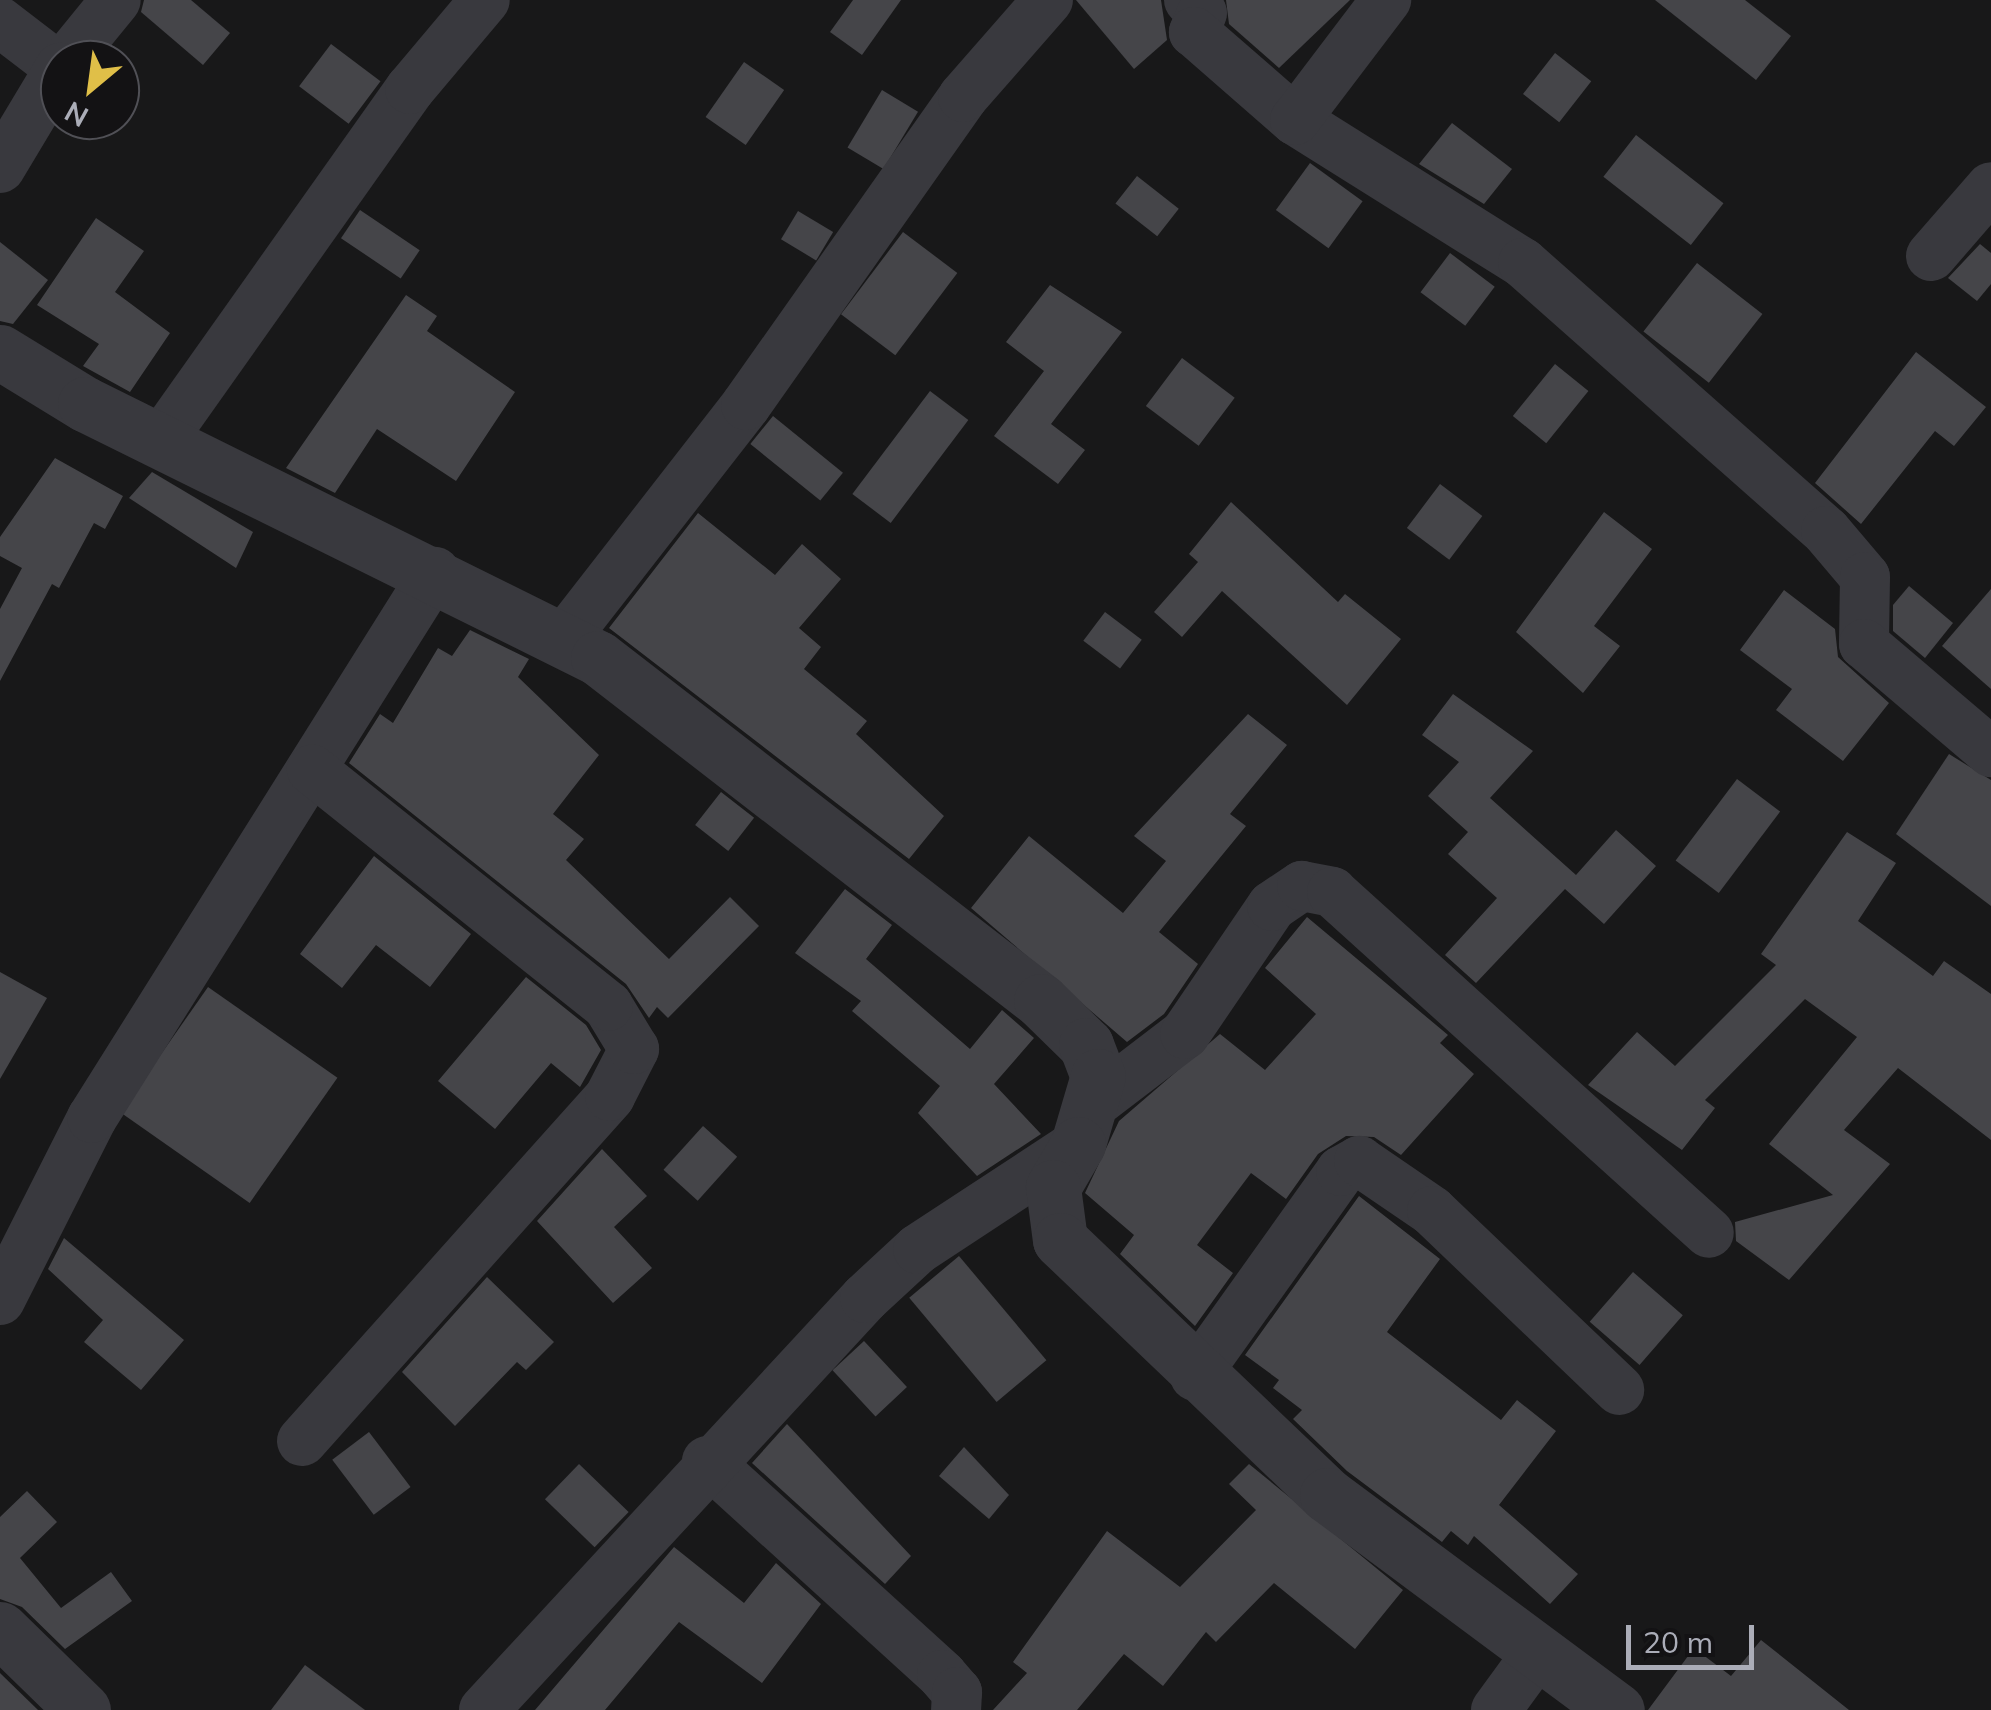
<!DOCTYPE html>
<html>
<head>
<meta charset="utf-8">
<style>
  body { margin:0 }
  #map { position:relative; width:1991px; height:1710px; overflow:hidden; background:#181819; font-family:Mulish,sans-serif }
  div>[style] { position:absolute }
  .building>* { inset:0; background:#454549; transform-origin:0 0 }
  .minor>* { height:50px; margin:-25px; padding:0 25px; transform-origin:25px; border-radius:25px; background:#39393e }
  .tertiary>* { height:55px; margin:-27.5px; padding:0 27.5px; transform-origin:27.5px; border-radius:27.5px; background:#39393e }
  span { translate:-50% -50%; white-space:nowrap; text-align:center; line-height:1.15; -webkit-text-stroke:8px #131214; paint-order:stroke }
  .north { position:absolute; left:40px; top:40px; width:100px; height:100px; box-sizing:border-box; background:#131214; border:2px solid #505056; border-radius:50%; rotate:209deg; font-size:28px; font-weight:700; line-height:40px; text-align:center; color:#abadb8 }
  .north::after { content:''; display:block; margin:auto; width:35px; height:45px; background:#e0bf48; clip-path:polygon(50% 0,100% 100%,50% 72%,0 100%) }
  .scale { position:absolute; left:1626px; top:1625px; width:128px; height:45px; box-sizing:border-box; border:5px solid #abadb8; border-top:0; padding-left:12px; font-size:30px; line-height:35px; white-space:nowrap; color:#abadb8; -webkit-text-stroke:8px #131214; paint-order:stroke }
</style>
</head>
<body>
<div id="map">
  <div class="building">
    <i style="clip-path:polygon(144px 0,191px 0,230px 33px,203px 65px,141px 12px)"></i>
    <i style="clip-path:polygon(853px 0,901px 0,862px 55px,830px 32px)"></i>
    <i style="clip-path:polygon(1076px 0,1161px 0,1167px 40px,1134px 69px)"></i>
    <i style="clip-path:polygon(1226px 0,1350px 0,1279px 68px,1229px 24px)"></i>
    <i style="clip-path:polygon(1655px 0,1745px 0,1791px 36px,1756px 80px)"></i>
    <i style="left:331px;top:44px;width:62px;height:53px;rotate:37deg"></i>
    <i style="left:1555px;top:53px;width:46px;height:52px;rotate:38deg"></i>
    <i style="left:744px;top:62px;width:49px;height:67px;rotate:35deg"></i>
    <i style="left:882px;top:90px;width:42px;height:67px;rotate:31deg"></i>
    <i style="clip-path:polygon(1452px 123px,1512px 169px,1484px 204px,1419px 164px)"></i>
    <i style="left:1636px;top:135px;width:111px;height:53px;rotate:38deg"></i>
    <i style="left:1310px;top:163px;width:65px;height:58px;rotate:36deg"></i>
    <i style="left:1137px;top:176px;width:53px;height:35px;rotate:38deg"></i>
    <i style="left:360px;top:210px;width:72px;height:34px;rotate:34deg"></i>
    <i style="left:798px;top:211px;width:41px;height:33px;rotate:31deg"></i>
    <i style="clip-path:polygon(96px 218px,144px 251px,115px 292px,170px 333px,130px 392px,83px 366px,99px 344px,37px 305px)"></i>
    <i style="left:903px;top:232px;width:68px;height:103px;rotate:37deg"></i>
    <i style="clip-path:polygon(0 242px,48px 280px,13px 324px,0 321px)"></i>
    <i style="clip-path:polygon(1980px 244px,1991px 253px,1991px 284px,1977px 301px,1948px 278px)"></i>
    <i style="left:1450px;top:253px;width:56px;height:49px;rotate:37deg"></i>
    <i style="left:1697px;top:263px;width:83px;height:87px;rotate:38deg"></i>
    <i style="clip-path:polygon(1050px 285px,1122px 332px,1051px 424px,1085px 450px,1058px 484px,994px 436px,1044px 371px,1006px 342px)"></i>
    <i style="clip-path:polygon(406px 295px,437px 316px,427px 331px,515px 392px,456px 481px,377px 429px,335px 493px,286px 468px)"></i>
    <i style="clip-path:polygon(1916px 352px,1986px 407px,1954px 446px,1935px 431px,1861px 524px,1815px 483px)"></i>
    <i style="left:1182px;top:358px;width:66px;height:60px;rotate:37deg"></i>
    <i style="left:1555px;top:364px;width:43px;height:67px;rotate:39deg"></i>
    <i style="left:930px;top:391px;width:48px;height:129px;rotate:37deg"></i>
    <i style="left:773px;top:416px;width:90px;height:36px;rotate:39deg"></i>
    <i style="clip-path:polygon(55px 458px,123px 496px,105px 529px,94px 523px,59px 588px,52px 584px,0 681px,0 609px,22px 568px,0 556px,0 537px)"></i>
    <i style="clip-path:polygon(152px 472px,253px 532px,236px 568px,129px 498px)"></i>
    <i style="left:1440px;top:484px;width:53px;height:55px;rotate:37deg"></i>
    <i style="clip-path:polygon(1231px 502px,1338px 602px,1345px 594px,1401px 639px,1347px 705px,1222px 591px,1182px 637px,1154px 612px,1198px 562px,1189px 554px)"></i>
    <i style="clip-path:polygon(1604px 512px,1652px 549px,1594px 626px,1620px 646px,1583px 693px,1516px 632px)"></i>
    <i style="clip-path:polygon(698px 513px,775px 575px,802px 544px,841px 579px,799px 628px,821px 647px,804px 669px,867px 721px,856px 734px,944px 816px,909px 859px,609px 628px)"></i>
    <i style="clip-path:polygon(1909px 586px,1953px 623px,1925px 658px,1893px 631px,1893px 605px)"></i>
    <i style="clip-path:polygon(1991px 589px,1991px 689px,1942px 646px)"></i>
    <i style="clip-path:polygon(1784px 590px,1835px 629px,1838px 657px,1889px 703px,1843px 761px,1776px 710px,1792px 689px,1740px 650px)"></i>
    <i style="left:1105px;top:612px;width:46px;height:36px;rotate:37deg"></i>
    <i style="clip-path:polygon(470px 630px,529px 659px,518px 677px,599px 755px,553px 814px,584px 839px,566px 860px,669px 959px,730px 897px,759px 926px,668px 1018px,657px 1007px,649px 1018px,626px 984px,349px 763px,380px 714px,393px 723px,438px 648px,452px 656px)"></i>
    <i style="clip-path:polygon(1453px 694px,1533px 751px,1490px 798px,1576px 875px,1616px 830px,1656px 866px,1604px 924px,1565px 889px,1476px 983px,1445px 955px,1497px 898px,1448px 854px,1468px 832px,1428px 796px,1459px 762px,1422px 735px)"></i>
    <i style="clip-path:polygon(1248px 714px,1287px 745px,1230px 814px,1246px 826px,1159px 932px,1198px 964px,1164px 1014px,1127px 1042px,971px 908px,1029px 836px,1123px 913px,1166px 861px,1134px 836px)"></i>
    <i style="clip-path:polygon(1949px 754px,1991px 780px,1991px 906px,1896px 834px)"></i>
    <i style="left:1737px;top:779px;width:54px;height:102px;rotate:37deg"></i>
    <i style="left:721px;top:792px;width:42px;height:42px;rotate:38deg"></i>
    <i style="clip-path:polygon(1847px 832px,1896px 863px,1858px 921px,1933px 976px,1944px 961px,1991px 994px,1991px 1140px,1898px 1068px,1844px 1130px,1890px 1164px,1789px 1280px,1736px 1241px,1735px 1222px,1833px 1195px,1769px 1144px,1857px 1037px,1805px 999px,1705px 1100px,1715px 1108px,1682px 1150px,1588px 1085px,1637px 1032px,1675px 1066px,1776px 965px,1761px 954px)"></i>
    <i style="clip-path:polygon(374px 856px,471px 934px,430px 987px,376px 945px,342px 988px,300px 954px)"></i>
    <i style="clip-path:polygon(845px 889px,892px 925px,866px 959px,970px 1049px,1002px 1010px,1034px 1038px,994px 1084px,1041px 1134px,977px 1176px,918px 1113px,940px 1086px,852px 1011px,861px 1001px,795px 953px)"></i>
    <i style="clip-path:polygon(1307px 917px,1448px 1035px,1440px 1043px,1474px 1074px,1401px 1155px,1374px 1137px,1346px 1136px,1318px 1154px,1286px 1199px,1251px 1173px,1197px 1245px,1233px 1273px,1195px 1326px,1120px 1254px,1134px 1235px,1085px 1193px,1119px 1121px,1220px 1034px,1265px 1070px,1316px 1014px,1265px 968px)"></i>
    <i style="clip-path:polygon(0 972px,47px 998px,0 1079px)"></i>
    <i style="clip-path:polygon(526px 977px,586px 1025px,601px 1050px,580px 1087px,551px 1063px,495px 1129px,438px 1081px)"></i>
    <i style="left:208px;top:987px;width:158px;height:153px;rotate:35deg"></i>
    <i style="left:703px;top:1126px;width:46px;height:59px;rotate:42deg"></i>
    <i style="clip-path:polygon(602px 1149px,647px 1196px,614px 1227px,652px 1268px,613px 1303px,537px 1221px)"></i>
    <i style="clip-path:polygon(1359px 1196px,1440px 1259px,1387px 1332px,1501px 1420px,1517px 1400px,1556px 1431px,1499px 1505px,1578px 1574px,1550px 1604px,1474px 1536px,1468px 1545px,1451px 1531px,1442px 1542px,1347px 1471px,1293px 1419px,1302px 1410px,1273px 1388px,1279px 1380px,1245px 1355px)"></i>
    <i style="clip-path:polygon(64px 1238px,184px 1340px,141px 1390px,84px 1342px,103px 1320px,48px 1269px)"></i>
    <i style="left:959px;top:1256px;width:136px;height:65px;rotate:50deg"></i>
    <i style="left:1633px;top:1272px;width:66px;height:66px;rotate:41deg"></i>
    <i style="clip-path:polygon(487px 1277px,554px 1342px,526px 1370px,517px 1362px,455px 1426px,402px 1372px)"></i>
    <i style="left:864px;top:1341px;width:63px;height:43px;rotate:47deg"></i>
    <i style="clip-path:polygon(787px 1424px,911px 1556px,885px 1584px,752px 1463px)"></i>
    <i style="left:369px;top:1432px;width:69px;height:46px;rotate:53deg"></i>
    <i style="clip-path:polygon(964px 1447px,1009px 1495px,989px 1519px,939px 1476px)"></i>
    <i style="left:579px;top:1464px;width:69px;height:49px;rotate:44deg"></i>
    <i style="clip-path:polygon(1249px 1464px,1403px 1590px,1355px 1649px,1274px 1583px,1216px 1642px,1206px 1632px,1163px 1686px,1124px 1654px,1077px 1710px,993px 1710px,1027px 1673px,1013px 1662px,1107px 1531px,1180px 1587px,1256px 1510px,1229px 1484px)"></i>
    <i style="clip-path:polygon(27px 1491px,57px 1522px,20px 1558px,61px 1608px,111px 1572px,132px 1601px,65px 1649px,22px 1607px,0 1599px,0 1517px)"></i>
    <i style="clip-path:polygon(674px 1547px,744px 1603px,776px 1563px,821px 1604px,762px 1683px,679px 1622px,605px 1710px,535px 1710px)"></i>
    <i style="clip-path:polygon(1761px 1640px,1849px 1710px,1648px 1710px,1694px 1648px,1731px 1676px)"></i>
    <i style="clip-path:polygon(305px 1665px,365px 1710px,271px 1710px)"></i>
    <i style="clip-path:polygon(0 1673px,38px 1710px,0 1710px)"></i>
  </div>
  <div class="minor">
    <i style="left:1189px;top:0;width:18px;rotate:45deg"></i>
    <i style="left:1202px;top:13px;width:21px;rotate:113deg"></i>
    <i style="left:1194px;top:32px;width:134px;rotate:41.1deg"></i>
    <i style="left:1295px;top:120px;width:269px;rotate:32.1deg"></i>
    <i style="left:1523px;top:263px;width:405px;rotate:41.5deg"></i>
    <i style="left:1826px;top:531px;width:60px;rotate:49.7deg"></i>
    <i style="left:1865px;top:577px;width:67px;rotate:90.9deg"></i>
    <i style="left:1864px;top:644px;width:167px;rotate:40.4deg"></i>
    <i style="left:0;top:22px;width:76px;rotate:37.5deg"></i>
    <i style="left:67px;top:60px;width:77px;rotate:-50.8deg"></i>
    <i style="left:1295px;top:120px;width:151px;rotate:-52.8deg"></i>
    <i style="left:0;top:168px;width:117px;rotate:-59deg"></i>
    <i style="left:1931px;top:256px;width:91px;rotate:-49deg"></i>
    <i style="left:160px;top:442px;width:433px;rotate:-54.7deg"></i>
    <i style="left:410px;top:89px;width:116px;rotate:-49.9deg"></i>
    <i style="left:564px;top:639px;width:296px;rotate:-52.1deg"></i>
    <i style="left:746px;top:405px;width:377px;rotate:-54.8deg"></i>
    <i style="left:963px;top:97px;width:129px;rotate:-48.8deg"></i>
    <i style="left:1092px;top:1105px;width:117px;rotate:-37.4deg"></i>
    <i style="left:1185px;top:1034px;width:155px;rotate:-55.8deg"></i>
    <i style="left:1272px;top:906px;width:36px;rotate:-34deg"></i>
    <i style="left:1302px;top:886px;width:31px;rotate:11deg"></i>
    <i style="left:1332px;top:892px;width:508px;rotate:42.13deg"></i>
    <i style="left:0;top:1300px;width:204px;rotate:-63.2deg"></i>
    <i style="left:92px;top:1118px;width:645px;rotate:-57.86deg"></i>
    <i style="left:1195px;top:1376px;width:252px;rotate:-54.5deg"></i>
    <i style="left:1341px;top:1171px;width:21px;rotate:-29deg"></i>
    <i style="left:1359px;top:1161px;width:88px;rotate:34.4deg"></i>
    <i style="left:1432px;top:1211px;width:259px;rotate:43.7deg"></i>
    <i style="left:302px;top:1441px;width:462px;rotate:-48.2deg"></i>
    <i style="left:610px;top:1096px;width:53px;rotate:-62.9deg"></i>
    <i style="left:634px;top:1049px;width:50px;rotate:-121.2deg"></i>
    <i style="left:608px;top:1006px;width:379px;rotate:-141.4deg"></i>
    <i style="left:707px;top:1461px;width:318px;rotate:42.3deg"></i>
    <i style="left:942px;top:1675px;width:23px;rotate:49deg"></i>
    <i style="left:957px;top:1692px;width:18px;rotate:93deg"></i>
    <i style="left:484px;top:1710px;width:561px;rotate:-47.24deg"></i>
    <i style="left:865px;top:1298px;width:72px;rotate:-42.8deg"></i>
    <i style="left:918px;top:1249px;width:191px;rotate:-33.3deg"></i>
    <i style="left:1496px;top:1710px;width:73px;rotate:-53.9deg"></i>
  </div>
  <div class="tertiary">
    <i style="left:0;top:352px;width:100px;rotate:31.5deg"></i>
    <i style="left:85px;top:404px;width:572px;rotate:26.34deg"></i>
    <i style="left:598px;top:658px;width:560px;rotate:37.75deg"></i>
    <i style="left:1041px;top:1001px;width:63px;rotate:44.4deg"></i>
    <i style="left:1086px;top:1045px;width:33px;rotate:69deg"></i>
    <i style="left:1098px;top:1076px;width:71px;rotate:106.4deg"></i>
    <i style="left:1078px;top:1144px;width:50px;rotate:120.2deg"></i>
    <i style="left:1053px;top:1187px;width:53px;rotate:82.5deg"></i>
    <i style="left:1060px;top:1240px;width:369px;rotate:43.7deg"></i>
    <i style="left:1327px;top:1495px;width:361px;rotate:36.6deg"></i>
    <i style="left:0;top:1629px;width:116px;rotate:44.3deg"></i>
  </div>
  <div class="north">N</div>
  <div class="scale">20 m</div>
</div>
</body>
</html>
